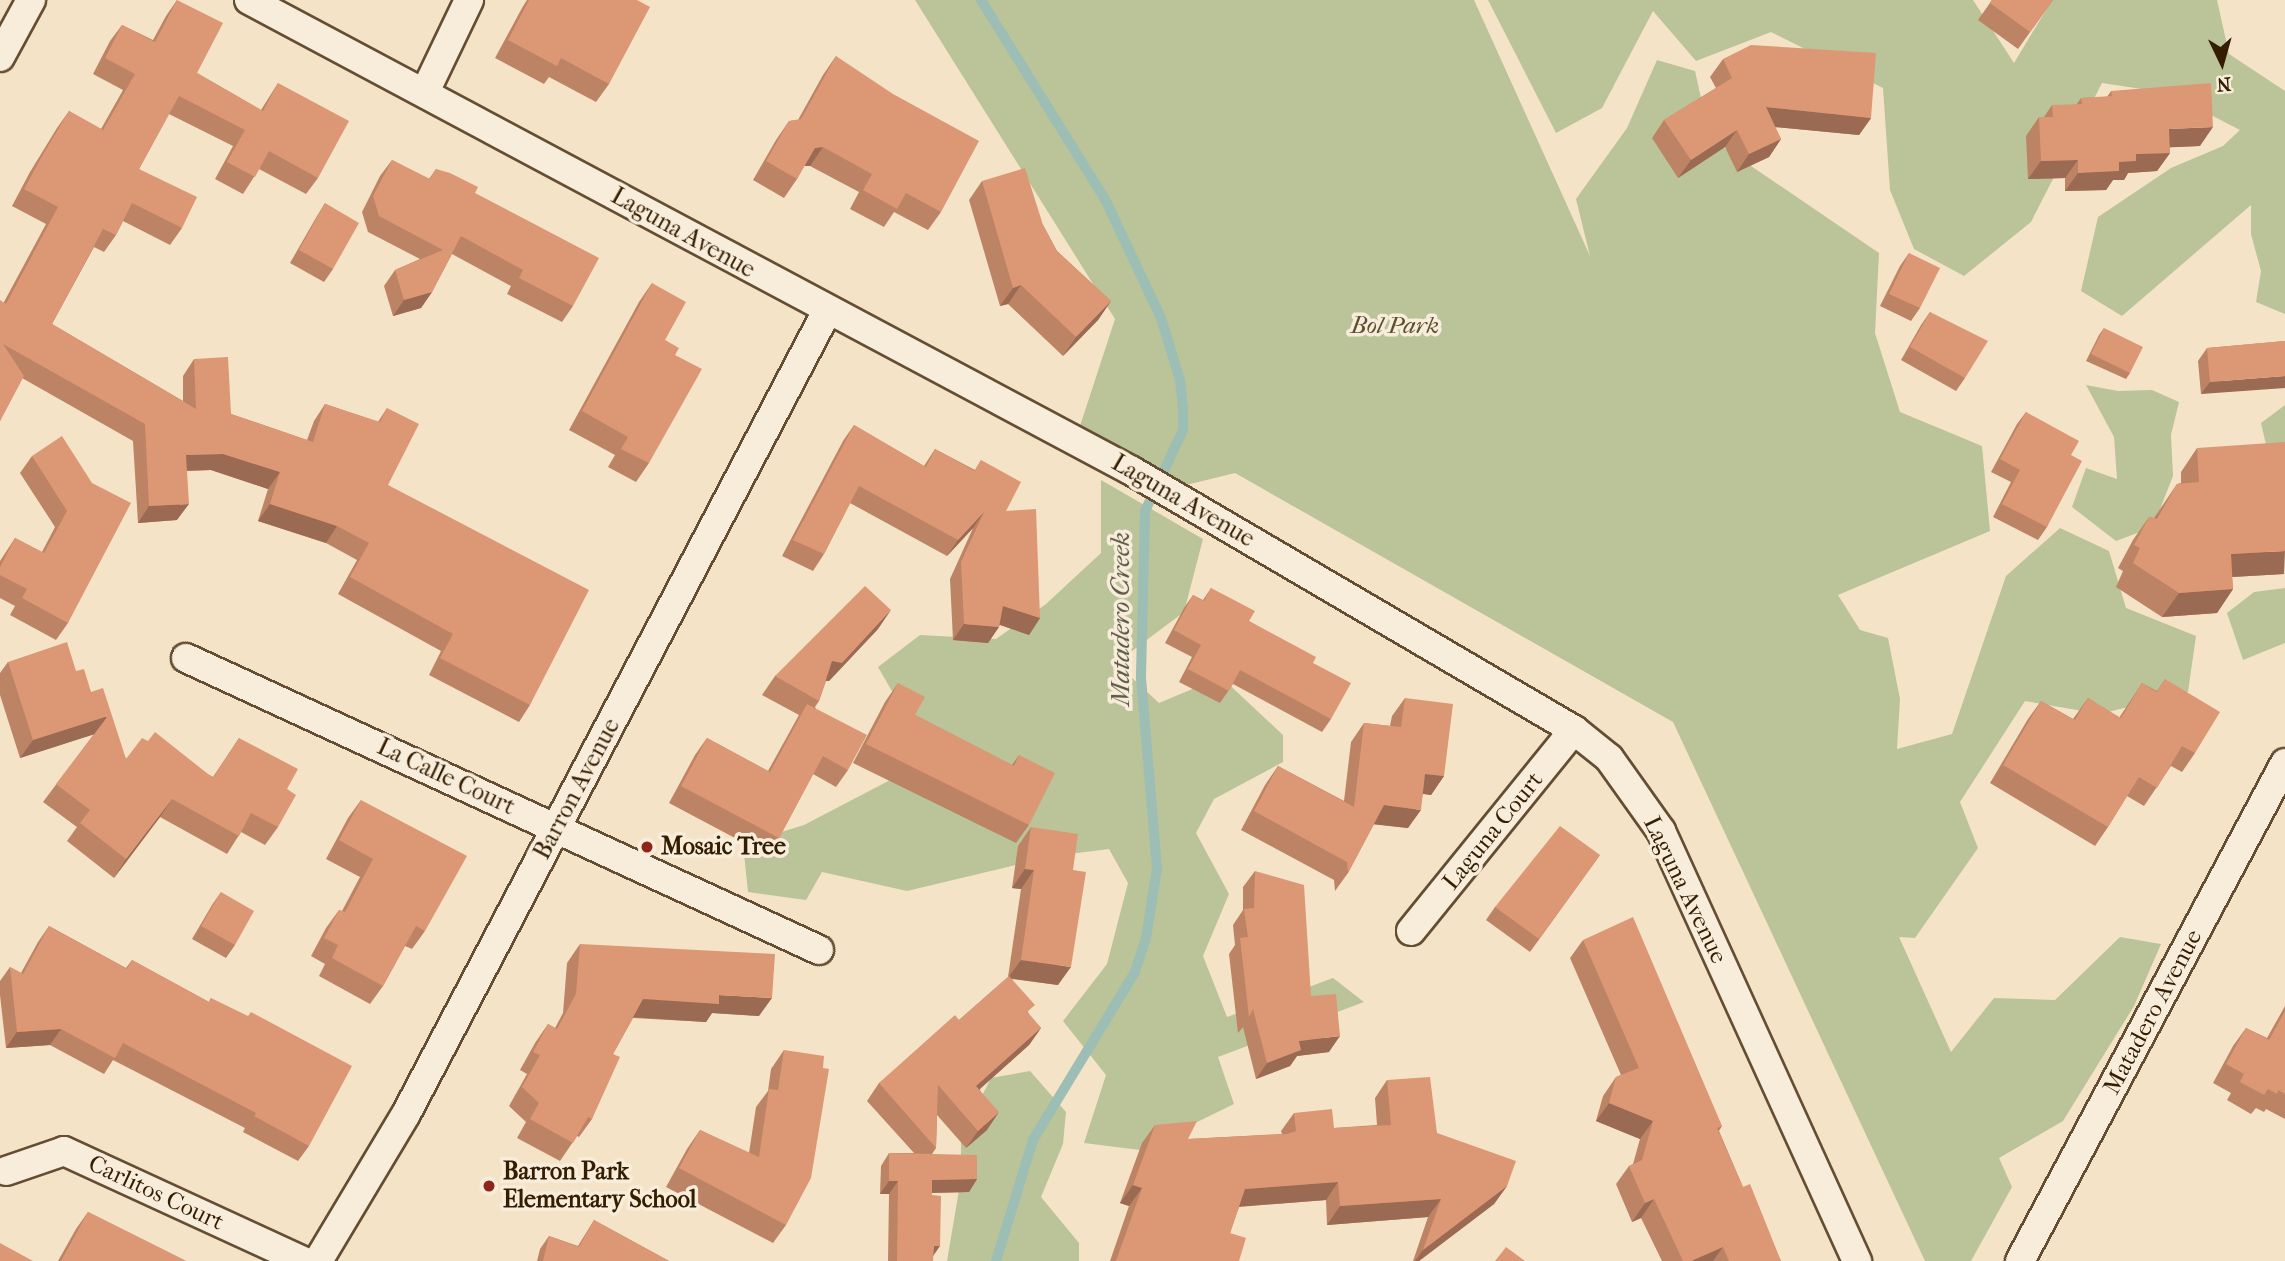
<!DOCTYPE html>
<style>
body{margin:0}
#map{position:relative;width:2285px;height:1261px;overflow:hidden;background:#f5e3c8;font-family:"IM FELL French Canon",serif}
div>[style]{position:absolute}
.green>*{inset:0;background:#bac498}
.stream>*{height:10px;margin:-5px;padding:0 5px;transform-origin:5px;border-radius:5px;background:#9cbeb4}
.roads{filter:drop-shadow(2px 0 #644e33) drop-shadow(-2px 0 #644e33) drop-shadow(0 2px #644e33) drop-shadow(0 -2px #644e33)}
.street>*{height:28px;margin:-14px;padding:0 14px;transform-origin:14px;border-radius:14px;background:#f8eddb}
.wall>*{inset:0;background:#bd8365}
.shaded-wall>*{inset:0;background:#9a6a52}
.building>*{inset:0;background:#dc9875}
.dots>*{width:19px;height:19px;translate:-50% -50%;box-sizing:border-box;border:4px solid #f8eddb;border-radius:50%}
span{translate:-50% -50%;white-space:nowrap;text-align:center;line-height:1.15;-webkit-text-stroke:7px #f8eddb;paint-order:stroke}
.street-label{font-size:24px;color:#341d01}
.park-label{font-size:24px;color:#5c4f2e;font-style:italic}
.poi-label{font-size:24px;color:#341d01;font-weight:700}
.left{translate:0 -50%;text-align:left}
.water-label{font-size:26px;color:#585540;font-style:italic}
.north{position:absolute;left:2187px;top:28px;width:70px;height:70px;-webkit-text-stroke:5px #f8eddb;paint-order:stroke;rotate:175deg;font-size:19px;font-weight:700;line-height:28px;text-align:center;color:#341d01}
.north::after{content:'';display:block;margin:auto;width:24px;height:32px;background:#341d01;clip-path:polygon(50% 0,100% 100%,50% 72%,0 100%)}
</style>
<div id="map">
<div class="green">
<i style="clip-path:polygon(915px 0,1474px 0,1590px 256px,1576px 199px,1627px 128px,1657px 60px,1695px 71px,1710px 138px,1879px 253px,1875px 333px,1900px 412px,1982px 446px,1990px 531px,1838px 595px,1860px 630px,1888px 638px,1900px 699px,1897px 749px,1952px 734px,2006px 576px,2060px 528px,2109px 551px,2126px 608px,2196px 636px,2188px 692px,2100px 714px,2025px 701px,1960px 802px,1978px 848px,1915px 938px,1899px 937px,1951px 1052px,1994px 998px,2055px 1000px,2120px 937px,2161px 944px,2134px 1006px,2063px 1121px,1999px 1158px,2012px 1187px,1971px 1261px,1925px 1261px,1673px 722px,1235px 473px,1178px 487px,1080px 426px,1115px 319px)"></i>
<i style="clip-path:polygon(1488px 0,1973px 0,2014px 63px,2052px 0,2217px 0,2229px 54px,2285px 91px,2285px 314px,2256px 302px,2261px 271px,2251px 234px,2251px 205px,2122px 316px,2081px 291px,2098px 217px,2171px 168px,2223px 146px,2240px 130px,2168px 93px,2102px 83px,2031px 222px,1964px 276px,1914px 249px,1890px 190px,1883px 88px,1771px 32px,1696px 61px,1653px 11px,1602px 108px,1556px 133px)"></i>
<i style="clip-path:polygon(2086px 385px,2118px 391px,2152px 390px,2179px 402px,2171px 435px,2173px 476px,2153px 527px,2116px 541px,2072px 507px,2086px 468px,2117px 479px,2114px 437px)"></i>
<i style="clip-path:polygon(2285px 405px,2285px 501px,2278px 497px,2261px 423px)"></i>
<i style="clip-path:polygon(1101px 480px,1203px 539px,1184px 612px,1116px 663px,1159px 703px,1221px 677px,1283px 735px,1283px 762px,1214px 799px,1196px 833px,1229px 894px,1203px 956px,1227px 1017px,1333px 978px,1364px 1002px,1218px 1057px,1234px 1104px,1140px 1150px,1084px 1143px,1106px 1075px,1063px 1021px,1107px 964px,1128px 883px,1109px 849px,1053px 856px,907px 891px,822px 872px,806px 900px,748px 892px,743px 844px,804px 825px,894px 778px,926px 750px,878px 667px,920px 635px,996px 639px,1046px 604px,1101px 553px)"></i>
<i style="clip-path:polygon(2285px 588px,2285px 643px,2243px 660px,2227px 613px,2254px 592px)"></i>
<i style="clip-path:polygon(1030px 1071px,1066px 1112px,1063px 1144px,1041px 1197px,1079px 1243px,1079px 1261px,947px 1261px,961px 1178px,961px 1137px,991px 1078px)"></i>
</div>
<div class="stream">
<i style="left:981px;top:0;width:234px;rotate:58.1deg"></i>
<i style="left:1105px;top:199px;width:132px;rotate:64.8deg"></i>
<i style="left:1161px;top:318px;width:65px;rotate:73deg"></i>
<i style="left:1180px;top:380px;width:30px;rotate:84deg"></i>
<i style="left:1183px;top:410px;width:20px;rotate:90deg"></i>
<i style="left:1183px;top:430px;width:89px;rotate:115.1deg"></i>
<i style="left:1145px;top:511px;width:167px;rotate:91.4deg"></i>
<i style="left:1141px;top:678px;width:191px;rotate:85.2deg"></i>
<i style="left:1157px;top:868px;width:71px;rotate:98.9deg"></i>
<i style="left:1146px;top:938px;width:36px;rotate:108deg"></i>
<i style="left:1135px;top:972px;width:197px;rotate:121.3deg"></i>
<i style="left:1033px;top:1140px;width:127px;rotate:107deg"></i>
</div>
<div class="roads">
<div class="street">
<i style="left:249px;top:0;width:1001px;rotate:28.08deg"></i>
<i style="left:1132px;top:471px;width:512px;rotate:30.37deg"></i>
<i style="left:1574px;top:730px;width:45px;rotate:38.7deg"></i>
<i style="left:1609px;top:758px;width:90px;rotate:54.5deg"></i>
<i style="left:1661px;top:831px;width:473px;rotate:65.5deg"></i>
<i style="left:0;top:57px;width:65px;rotate:-61.5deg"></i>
<i style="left:425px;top:92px;width:102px;rotate:-64.4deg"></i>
<i style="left:186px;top:658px;width:697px;rotate:24.76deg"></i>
<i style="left:1411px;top:931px;width:259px;rotate:-51deg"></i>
<i style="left:6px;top:1171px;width:61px;rotate:-19deg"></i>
<i style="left:64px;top:1151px;width:263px;rotate:24.7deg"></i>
<i style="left:318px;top:1261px;width:171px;rotate:-59.1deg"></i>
<i style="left:406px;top:1114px;width:907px;rotate:-62.33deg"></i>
<i style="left:2020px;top:1261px;width:564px;rotate:-61.98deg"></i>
</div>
</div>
<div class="wall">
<i style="clip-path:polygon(177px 0,197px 73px,261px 110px,278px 83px,318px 178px,306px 194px,259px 169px,243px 194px,215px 179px,233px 146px,169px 114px,139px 169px,182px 228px,170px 245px,123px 221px,116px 235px,104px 252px,94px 247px,52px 324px,183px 401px,183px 376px,194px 359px,231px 414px,307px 440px,314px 421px,325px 404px,378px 422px,387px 408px,388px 485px,530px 705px,519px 722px,429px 675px,441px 651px,338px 594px,357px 560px,326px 543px,258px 521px,268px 489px,211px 470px,187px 471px,177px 520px,138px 523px,133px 441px,22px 378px,0 421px,4px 302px,46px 224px,12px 206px,30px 172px,57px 128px,69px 111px,101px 129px,123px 90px,93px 74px,110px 41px,122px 25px,153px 40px,166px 16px)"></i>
<i style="clip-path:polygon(527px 0,637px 0,609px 84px,596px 102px,549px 77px,544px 84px,495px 58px,522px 8px)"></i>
<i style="clip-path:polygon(1992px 0,2053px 0,2018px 49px,1978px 20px)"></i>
<i style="clip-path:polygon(836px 56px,941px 212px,928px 230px,894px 212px,884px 227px,850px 209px,859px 192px,810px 166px,804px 166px,797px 179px,784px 198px,753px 180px,776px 140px,789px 121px,798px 120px,823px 75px)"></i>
<i style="clip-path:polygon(1723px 59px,1871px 118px,1859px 135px,1775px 127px,1781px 139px,1769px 157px,1737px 172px,1725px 147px,1678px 178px,1652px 138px,1664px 120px,1716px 88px,1710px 77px)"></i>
<i style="clip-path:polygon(2111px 91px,2200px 146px,2170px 147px,2170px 153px,2157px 171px,2128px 173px,2124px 180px,2113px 180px,2106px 190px,2065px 191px,2065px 178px,2028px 179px,2026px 136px,2039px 117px,2044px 117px,2052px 105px,2076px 105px,2081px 98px,2107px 97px)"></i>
<i style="clip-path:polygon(392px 160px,429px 179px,436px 169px,475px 193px,573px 306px,562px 322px,507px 294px,511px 286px,452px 254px,432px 292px,421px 308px,393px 316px,384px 286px,395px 270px,420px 259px,368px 232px,362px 212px,380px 176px)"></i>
<i style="clip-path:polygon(982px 181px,1043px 225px,1057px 251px,1111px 301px,1098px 320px,1063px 356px,1008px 304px,1000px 306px,969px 200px)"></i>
<i style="clip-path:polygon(325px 203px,333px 269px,324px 282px,290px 263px,317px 216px)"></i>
<i style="clip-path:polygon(1909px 253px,1920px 308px,1911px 321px,1880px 306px,1900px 266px)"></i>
<i style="clip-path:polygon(652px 283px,665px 340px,675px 355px,649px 463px,636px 482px,608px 467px,615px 455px,569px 430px,639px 302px)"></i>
<i style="clip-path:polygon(1930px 312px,1965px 378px,1956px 391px,1901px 360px,1921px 325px)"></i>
<i style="clip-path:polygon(2104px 328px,2130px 373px,2126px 379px,2086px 361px,2099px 335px)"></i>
<i style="clip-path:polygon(2285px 341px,2201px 394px,2198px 361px,2207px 348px)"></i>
<i style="clip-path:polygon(2026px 412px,2071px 455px,2047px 527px,2038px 540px,1993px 517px,2011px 482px,1991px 472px,2017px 424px)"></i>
<i style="clip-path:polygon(854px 425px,924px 466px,935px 449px,975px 470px,981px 460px,1006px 511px,1040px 618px,1029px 635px,1000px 625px,988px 643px,953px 640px,950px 579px,973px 528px,947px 556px,850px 503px,824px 554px,813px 571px,782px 556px,843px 441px)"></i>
<i style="clip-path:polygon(2197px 448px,2284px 574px,2232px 577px,2233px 589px,2217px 613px,2162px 617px,2116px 587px,2123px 571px,2118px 568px,2133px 540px,2149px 517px,2154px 518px,2177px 484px,2181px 483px,2181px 472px)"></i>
<i style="clip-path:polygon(32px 456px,92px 483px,68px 623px,56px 640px,10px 615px,15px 606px,0 598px,0 561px,15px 538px,42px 552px,55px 527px,20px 473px)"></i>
<i style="clip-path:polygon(1211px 588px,1249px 621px,1313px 663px,1331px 719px,1322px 732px,1233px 684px,1220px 703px,1179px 682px,1192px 657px,1165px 643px,1184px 608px,1193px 595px,1203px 600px)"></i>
<i style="clip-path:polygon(878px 629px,829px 681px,826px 681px,819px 701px,815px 707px,848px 770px,836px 787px,813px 774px,779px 838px,767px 855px,669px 803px,695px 755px,707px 738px,768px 771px,799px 715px,762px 695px,775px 676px)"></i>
<i style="clip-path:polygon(8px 662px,76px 671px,91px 692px,126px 759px,148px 741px,213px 777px,239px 738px,287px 789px,278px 827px,265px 845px,241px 832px,227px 854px,160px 817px,114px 878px,67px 841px,77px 827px,43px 802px,94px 734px,20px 758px,0 695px,0 673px)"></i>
<i style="clip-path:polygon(2165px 679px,2195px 753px,2182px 772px,2171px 766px,2144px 806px,2127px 796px,2108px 827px,2095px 846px,1990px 783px,2028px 719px,2041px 701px,2073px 719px,2088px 698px,2119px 718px,2142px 683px,2157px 691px)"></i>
<i style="clip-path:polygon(898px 683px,915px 715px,1012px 765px,1019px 755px,1029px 825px,1016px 843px,853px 763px,885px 702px)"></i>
<i style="clip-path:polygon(1405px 698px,1444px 776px,1431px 795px,1423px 794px,1408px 828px,1374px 824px,1348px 873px,1335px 891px,1334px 880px,1241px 830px,1265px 785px,1278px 766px,1344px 801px,1351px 742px,1364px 723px,1390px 726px,1392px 716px)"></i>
<i style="clip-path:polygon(361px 800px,425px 931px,412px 949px,405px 946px,383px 986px,370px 1004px,319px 976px,325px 964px,311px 956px,326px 928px,339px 910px,342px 911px,360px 877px,326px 859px,348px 818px)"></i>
<i style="clip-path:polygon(1031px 827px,1073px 870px,1058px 985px,1012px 979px,1029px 1014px,1041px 1028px,1029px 1045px,980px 1089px,987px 1130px,966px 1148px,937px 1115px,936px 1148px,932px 1154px,977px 1179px,969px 1192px,932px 1193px,933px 1261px,888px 1261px,889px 1194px,880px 1194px,881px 1166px,889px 1153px,914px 1153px,867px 1101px,879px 1083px,959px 1020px,1008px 977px,1021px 889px,1012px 888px,1018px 846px)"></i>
<i style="clip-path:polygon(1600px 855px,1530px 952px,1486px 920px,1495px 907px)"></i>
<i style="clip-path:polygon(1255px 871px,1311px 996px,1329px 1052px,1297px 1056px,1290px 1066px,1256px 1079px,1243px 1027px,1238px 1033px,1229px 954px,1235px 945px,1233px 925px,1243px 910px,1243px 887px)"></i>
<i style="clip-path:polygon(221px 892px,235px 945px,226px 958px,192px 939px,212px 905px)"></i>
<i style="clip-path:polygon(49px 926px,126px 968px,132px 960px,209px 1002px,211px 998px,309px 1146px,298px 1161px,243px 1132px,245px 1128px,113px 1060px,104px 1074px,50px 1045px,6px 1048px,0 995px,0 981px,10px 967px,21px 973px,38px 942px)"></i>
<i style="clip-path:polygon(1583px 940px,1722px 1126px,1719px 1131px,1743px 1187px,1781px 1261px,1662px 1261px,1641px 1218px,1632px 1222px,1616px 1184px,1629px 1166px,1633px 1164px,1640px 1139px,1596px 1121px,1603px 1096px,1616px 1077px,1621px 1075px,1570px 958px)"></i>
<i style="clip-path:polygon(580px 944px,759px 1016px,712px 1013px,706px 1022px,633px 1018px,613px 1054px,592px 1119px,579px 1137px,577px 1136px,560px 1161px,517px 1138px,526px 1122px,509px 1106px,527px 1074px,520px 1070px,535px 1043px,548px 1024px,555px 1028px,563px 1013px,567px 963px)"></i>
<i style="clip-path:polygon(2285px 1006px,2285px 1119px,2266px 1109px,2264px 1112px,2256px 1108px,2251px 1114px,2227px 1100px,2231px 1093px,2213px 1083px,2233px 1046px,2246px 1028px,2267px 1038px)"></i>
<i style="clip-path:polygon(784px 1050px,786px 1225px,773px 1243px,666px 1187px,687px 1149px,700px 1130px,749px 1153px,756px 1107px,768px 1091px,771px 1069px)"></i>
<i style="clip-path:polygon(1387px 1080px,1437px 1133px,1507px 1186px,1494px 1204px,1419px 1261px,1413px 1261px,1428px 1217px,1327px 1225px,1326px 1200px,1239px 1207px,1230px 1233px,1239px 1261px,1110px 1261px,1129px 1206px,1120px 1203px,1142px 1143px,1155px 1125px,1188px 1139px,1282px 1134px,1281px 1131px,1294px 1113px,1334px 1128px,1377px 1125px,1375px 1098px)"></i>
<i style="clip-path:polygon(88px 1212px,186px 1261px,58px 1261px,76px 1229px)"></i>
<i style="clip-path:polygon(594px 1220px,669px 1261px,537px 1261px,540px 1249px,549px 1236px,578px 1246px)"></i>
</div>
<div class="shaded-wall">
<i style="clip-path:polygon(1766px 107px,1871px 118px,1859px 135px,1753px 125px)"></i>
<i style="clip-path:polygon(2213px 127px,2200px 146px,2156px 148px,2169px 129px)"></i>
<i style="clip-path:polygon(1737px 130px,1725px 147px,1678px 178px,1691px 160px)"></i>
<i style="clip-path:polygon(1781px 139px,1769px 157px,1737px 172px,1749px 154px)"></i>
<i style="clip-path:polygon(823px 147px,810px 166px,802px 166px,815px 148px)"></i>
<i style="clip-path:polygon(2170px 153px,2157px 171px,2128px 173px,2124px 180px,2113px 180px,2106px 190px,2065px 191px,2078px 173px,2119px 162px,2136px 154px)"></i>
<i style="clip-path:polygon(2078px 160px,2065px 178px,2028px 179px,2041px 161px)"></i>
<i style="clip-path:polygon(1021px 285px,1008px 304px,1000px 306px,1013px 288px)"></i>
<i style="clip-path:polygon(432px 292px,421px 308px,393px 316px,404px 300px)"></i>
<i style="clip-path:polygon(1111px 301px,1098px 320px,1063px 356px,1076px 337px)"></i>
<i style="clip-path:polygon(2285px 376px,2285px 388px,2201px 394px,2210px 382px)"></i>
<i style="clip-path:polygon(223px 454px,280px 472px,268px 489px,211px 470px,174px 471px,186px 455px)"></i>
<i style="clip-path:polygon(189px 504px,177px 520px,138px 523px,149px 506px)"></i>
<i style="clip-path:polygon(270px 504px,337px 526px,326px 543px,258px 521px)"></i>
<i style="clip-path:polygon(984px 512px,973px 528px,947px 556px,958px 540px)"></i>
<i style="clip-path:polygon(2285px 551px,2284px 574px,2214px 578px,2231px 554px)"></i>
<i style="clip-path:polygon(2233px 589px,2217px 613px,2162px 617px,2179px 593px)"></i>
<i style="clip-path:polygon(1003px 606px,1040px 618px,1029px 635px,992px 622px)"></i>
<i style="clip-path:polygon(891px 610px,878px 629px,829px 681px,819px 680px,832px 661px)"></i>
<i style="clip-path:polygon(964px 624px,999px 627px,988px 643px,953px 640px)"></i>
<i style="clip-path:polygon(108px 716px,95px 734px,20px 758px,33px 740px)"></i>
<i style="clip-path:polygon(1425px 774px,1444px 776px,1431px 795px,1412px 792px)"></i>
<i style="clip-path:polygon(172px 799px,160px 817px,114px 878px,126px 859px)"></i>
<i style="clip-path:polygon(1384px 805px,1421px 810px,1408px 828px,1371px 824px)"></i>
<i style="clip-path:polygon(1025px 869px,1034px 870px,1021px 889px,1012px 888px)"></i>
<i style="clip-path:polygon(1021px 960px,1071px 967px,1058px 985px,1008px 978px)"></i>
<i style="clip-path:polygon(719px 995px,772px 998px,759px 1016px,712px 1013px,706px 1022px,630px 1017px,643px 999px)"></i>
<i style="clip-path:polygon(1041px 1028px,1029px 1045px,964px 1103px,976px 1086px)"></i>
<i style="clip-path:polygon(61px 1029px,50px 1045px,6px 1048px,17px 1032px)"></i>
<i style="clip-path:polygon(1340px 1036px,1329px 1052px,1297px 1056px,1290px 1066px,1256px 1079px,1267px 1063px,1299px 1041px)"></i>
<i style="clip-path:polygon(1609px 1103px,1653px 1121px,1640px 1139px,1596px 1121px)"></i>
<i style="clip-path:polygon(999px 1112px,987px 1130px,966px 1148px,978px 1131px)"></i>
<i style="clip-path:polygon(977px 1179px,969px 1192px,924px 1193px,932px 1180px)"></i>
<i style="clip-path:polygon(889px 1181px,898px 1181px,889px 1194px,880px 1194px)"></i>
<i style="clip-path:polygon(1338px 1182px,1326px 1200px,1233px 1207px,1245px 1189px)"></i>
<i style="clip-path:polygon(1133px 1185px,1142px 1188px,1129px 1206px,1120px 1203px)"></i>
<i style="clip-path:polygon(1507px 1186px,1494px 1204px,1419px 1261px,1415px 1261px,1423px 1250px)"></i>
<i style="clip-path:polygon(1441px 1199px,1428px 1217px,1327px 1225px,1340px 1206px)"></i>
<i style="clip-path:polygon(1654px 1199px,1641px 1218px,1632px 1222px,1645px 1203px)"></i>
<i style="clip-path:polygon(934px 1246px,940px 1246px,931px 1259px)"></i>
<i style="clip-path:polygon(1723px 1247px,1713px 1261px,1691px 1261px)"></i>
</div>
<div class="building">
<i style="clip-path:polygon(177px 0,223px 23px,197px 73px,263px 111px,278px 83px,349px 121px,318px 178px,269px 151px,255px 177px,227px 162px,245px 130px,179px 96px,139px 169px,197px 197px,182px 228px,132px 203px,116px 235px,103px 229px,52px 324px,196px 409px,194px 359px,228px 357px,231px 414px,313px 442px,325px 404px,380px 422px,387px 408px,419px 424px,388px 485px,589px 590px,530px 705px,440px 658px,453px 634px,350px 577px,369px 543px,337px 526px,270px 504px,280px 472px,223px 454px,186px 455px,189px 504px,149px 506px,145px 424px,3px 344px,24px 376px,0 421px,0 300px,6px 304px,58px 207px,24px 189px,42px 156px,69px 111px,103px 130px,135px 74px,105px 58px,122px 25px,155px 42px)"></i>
<i style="clip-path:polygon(529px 0,637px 0,650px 7px,609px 84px,561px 58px,557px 66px,508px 40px)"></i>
<i style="clip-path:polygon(1992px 0,2053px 0,2030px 32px,1990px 3px)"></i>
<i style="clip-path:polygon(1751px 45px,1876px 53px,1871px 118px,1766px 107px,1781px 139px,1749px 154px,1737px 130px,1691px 160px,1664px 120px,1732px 78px,1723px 59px)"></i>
<i style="clip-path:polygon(836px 56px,893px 94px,979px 141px,941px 212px,906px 193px,897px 209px,863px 190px,872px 174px,823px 147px,815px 148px,797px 179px,766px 161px,789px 121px,801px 119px)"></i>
<i style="clip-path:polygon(2211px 83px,2213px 127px,2169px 129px,2170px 153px,2136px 154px,2136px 161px,2119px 162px,2119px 171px,2078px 173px,2078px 160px,2041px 161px,2039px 117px,2053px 117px,2052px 105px,2082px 104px,2081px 98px,2112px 96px,2111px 91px)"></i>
<i style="clip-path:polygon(392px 160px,430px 179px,436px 169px,450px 173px,478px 187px,475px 193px,599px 258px,573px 306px,519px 278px,523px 270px,461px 236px,432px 292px,404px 300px,395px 270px,443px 250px,379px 216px,373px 196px)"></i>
<i style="clip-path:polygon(1025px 168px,1043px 225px,1057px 251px,1111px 301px,1076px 337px,1021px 285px,1013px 288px,982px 181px)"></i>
<i style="clip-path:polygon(325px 203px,359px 223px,333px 269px,299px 250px)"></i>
<i style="clip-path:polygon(1909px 253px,1940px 268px,1920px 308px,1889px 294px)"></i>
<i style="clip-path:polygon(652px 283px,686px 302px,665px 340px,679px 348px,675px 355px,702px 369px,649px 463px,621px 449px,628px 437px,582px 411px)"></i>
<i style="clip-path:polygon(1930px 312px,1988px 341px,1965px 378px,1910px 347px)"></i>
<i style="clip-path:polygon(2104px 328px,2143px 347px,2130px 373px,2091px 354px)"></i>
<i style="clip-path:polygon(2285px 341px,2285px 376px,2210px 382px,2207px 348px)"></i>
<i style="clip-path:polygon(2026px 412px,2079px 441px,2071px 455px,2082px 461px,2047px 527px,2002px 504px,2020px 470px,2000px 459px)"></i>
<i style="clip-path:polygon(854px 425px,926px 467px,935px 449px,975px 471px,981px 460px,1021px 482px,1006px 511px,1036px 509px,1040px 618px,1003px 606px,999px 627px,964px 624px,961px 562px,984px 512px,958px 540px,859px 486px,824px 554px,793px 540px)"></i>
<i style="clip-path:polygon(62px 436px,92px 483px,131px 503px,68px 623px,22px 598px,27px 589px,0 575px,0 567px,15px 538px,44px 553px,67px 511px,32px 456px)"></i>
<i style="clip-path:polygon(2285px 442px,2285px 551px,2231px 554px,2233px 589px,2179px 593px,2133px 563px,2140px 548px,2134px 545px,2149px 517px,2157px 519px,2177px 484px,2199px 482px,2197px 448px)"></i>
<i style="clip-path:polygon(865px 586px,891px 610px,842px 663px,832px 661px,819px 701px,775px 676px)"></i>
<i style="clip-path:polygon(1211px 588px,1255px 611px,1249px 621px,1316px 657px,1313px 663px,1351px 683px,1331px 719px,1240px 670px,1229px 691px,1188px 669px,1201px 645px,1174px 630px,1193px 595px,1204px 601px)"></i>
<i style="clip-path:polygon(67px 642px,76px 671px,84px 669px,91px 692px,103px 688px,126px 759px,142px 738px,148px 741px,155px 732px,213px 778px,239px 738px,298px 769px,287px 789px,296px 795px,278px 827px,251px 813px,239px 836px,172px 799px,126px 859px,80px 823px,90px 810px,56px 784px,108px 716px,33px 740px,8px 662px)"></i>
<i style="clip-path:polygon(2165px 679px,2220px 712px,2195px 753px,2182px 746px,2157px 788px,2139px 777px,2108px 827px,2003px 765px,2041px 701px,2075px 720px,2088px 698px,2121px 718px,2142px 683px,2157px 692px)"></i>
<i style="clip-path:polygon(898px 683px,925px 697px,915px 715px,1014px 766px,1019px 755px,1055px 773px,1029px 825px,866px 744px)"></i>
<i style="clip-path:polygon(1405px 698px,1453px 704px,1444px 776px,1425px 774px,1421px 810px,1384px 805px,1348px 873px,1347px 862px,1254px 811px,1278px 766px,1354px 807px,1364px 723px,1401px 727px)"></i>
<i style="clip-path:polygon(807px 704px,867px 735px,848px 770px,823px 756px,779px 838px,681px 786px,707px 738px,770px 772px)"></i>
<i style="clip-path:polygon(361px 800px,467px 856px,425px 931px,416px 926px,383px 986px,332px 958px,338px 945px,324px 938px,339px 910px,345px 912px,373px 859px,339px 840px)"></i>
<i style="clip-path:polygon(1560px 826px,1600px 855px,1539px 939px,1495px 907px)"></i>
<i style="clip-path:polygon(1031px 827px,1078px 834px,1073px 870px,1086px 872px,1071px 967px,1021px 960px,1034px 870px,1025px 869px)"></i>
<i style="clip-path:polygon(1255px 871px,1304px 885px,1311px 996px,1336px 994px,1340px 1036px,1299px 1041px,1301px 1050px,1267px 1063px,1253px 1009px,1249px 1017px,1240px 938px,1248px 937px,1244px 909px,1254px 908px)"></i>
<i style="clip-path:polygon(221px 892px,254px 911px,235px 945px,201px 926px)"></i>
<i style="clip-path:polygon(1633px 917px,1722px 1126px,1717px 1128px,1743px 1187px,1750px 1184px,1781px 1261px,1729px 1261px,1723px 1247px,1691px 1261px,1683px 1261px,1654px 1199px,1645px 1203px,1629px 1166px,1642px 1160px,1653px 1121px,1609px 1103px,1616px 1077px,1639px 1068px,1583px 940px)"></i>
<i style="clip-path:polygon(49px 926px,127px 969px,132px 960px,209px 1002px,211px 998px,248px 1016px,251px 1012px,352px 1066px,309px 1146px,254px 1116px,256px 1113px,123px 1043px,115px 1058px,61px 1029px,17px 1032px,10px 967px,23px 974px)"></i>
<i style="clip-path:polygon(580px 944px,775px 954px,772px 998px,719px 995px,719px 1004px,643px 999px,613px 1054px,620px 1057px,592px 1119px,588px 1117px,573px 1143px,530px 1119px,539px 1103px,522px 1087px,540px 1055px,533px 1052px,548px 1024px,557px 1029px,576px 994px)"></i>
<i style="clip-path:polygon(1009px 976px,1035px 1005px,1027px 1012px,1041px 1028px,976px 1086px,999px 1112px,978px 1131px,938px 1085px,936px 1148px,879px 1083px,955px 1015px,959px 1020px)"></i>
<i style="clip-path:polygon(2285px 1011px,2285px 1094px,2278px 1090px,2277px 1094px,2268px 1089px,2264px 1095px,2240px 1082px,2244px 1074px,2226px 1064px,2246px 1028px,2269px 1040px)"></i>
<i style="clip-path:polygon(784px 1050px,824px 1056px,823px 1068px,829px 1069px,811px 1178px,786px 1225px,679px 1168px,700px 1130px,759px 1157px,769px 1089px,778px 1090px)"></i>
<i style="clip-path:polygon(1430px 1077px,1437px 1133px,1516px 1161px,1507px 1186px,1423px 1250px,1441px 1199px,1340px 1206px,1338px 1182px,1245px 1189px,1230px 1233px,1246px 1238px,1239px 1261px,1116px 1261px,1142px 1188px,1133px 1185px,1155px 1125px,1197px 1121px,1188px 1139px,1287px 1134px,1296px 1131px,1294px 1113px,1332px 1109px,1334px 1128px,1391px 1125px,1387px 1080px)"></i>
<i style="clip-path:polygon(889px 1153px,977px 1155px,977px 1179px,932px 1180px,932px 1195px,941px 1196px,940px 1246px,934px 1246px,933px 1261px,897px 1261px,898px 1181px,889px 1181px)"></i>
<i style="clip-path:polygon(88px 1212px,186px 1261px,61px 1261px)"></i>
<i style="clip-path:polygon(594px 1220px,669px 1261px,543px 1261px,549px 1236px,579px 1247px)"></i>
<i style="clip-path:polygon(0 1243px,33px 1261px,0 1261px)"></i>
<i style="clip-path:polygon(1506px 1247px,1525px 1261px,1495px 1261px)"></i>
</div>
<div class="dots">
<i style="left:647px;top:847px;background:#8f2418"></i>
<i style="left:489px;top:1186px;background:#8f2418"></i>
</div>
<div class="street-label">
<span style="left:683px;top:233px;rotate:29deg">Laguna Avenue</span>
<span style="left:1183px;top:501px;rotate:30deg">Laguna Avenue</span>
<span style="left:446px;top:777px;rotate:25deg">La Calle Court</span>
<span style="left:577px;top:789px;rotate:-62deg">Barron Avenue</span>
<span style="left:1493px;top:831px;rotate:-51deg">Laguna Court</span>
<span style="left:1685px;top:890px;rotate:64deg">Laguna Avenue</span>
<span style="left:2153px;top:1012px;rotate:-62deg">Matadero Avenue</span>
<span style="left:156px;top:1193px;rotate:25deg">Carlitos Court</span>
</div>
<div class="park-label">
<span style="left:1395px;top:326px">Bol Park</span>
</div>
<div class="poi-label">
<span class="left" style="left:661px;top:847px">Mosaic Tree</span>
<span class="left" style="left:503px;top:1186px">Barron Park<br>Elementary School</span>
</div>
<div class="water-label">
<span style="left:1121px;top:619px;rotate:-90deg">Matadero Creek</span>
</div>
<div class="north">N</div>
</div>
